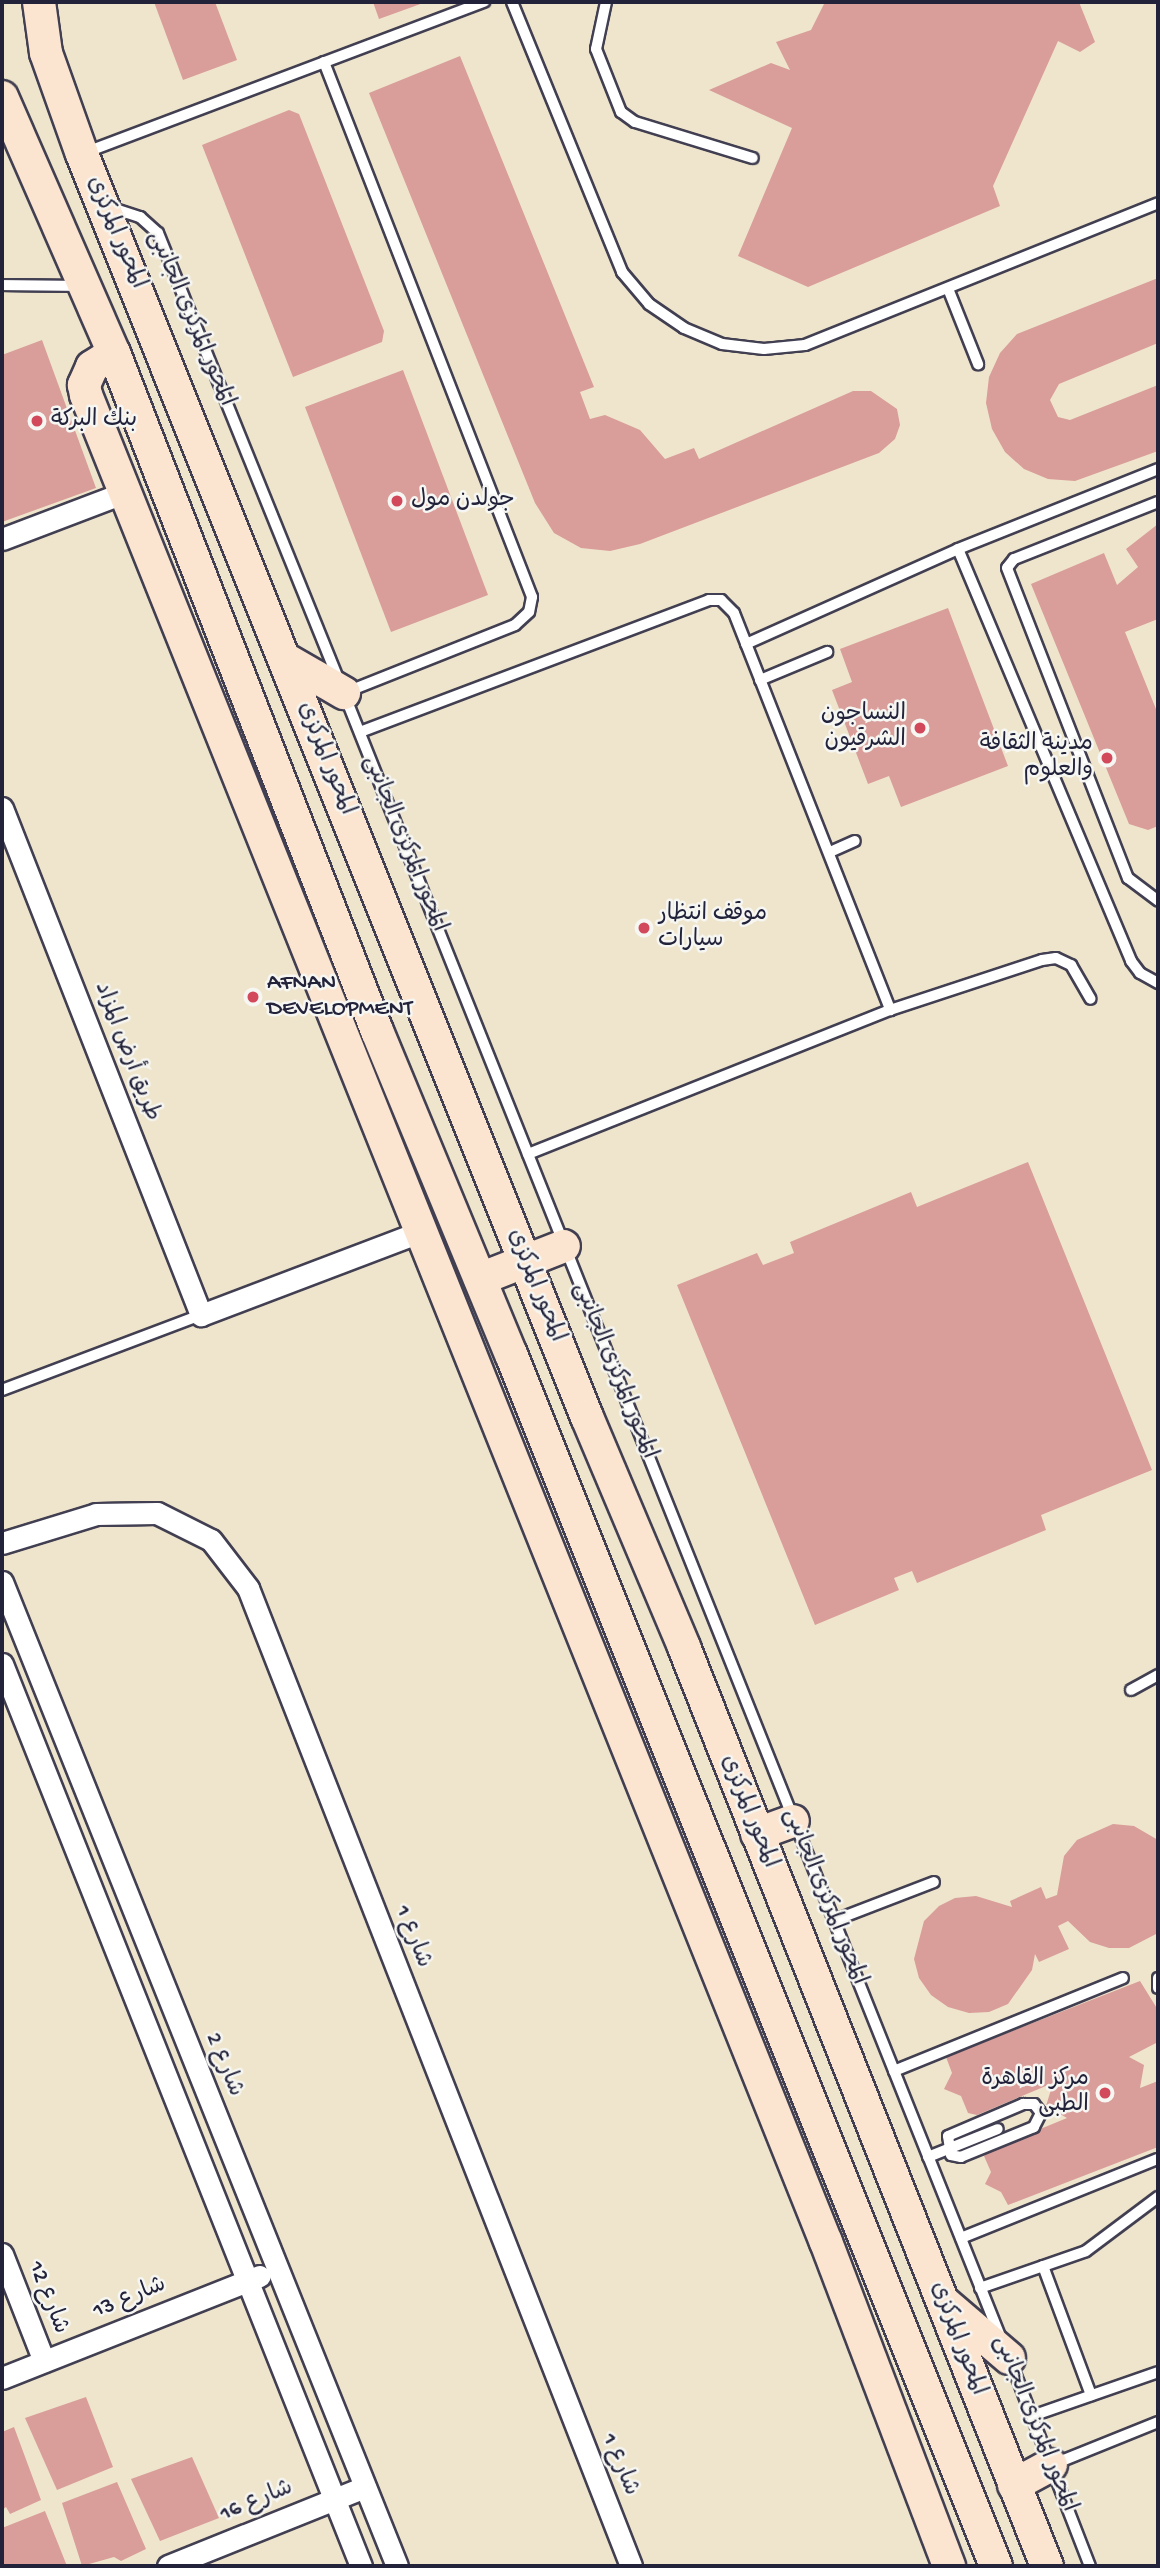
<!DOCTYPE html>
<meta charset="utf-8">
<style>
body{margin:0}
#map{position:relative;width:1160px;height:2568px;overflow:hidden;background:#efe5cc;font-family:"Gochi Hand","Playpen Sans Arabic",sans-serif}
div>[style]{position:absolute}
.building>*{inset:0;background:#d99d9a}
.roads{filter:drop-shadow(2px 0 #413f51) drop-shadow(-2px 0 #413f51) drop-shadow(0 2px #413f51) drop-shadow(0 -2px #413f51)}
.lane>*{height:10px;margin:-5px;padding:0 5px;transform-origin:5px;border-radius:5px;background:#fff}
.street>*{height:21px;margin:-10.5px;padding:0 10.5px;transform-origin:10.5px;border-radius:10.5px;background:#fff}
.secondary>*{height:32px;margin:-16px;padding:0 16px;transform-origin:16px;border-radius:16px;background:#fce5d0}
.dots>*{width:19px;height:19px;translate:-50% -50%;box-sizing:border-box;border:4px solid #f6f6f2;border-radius:50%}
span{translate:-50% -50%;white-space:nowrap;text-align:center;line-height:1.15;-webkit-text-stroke:5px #f6f6f2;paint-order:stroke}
.street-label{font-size:23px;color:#22223b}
.poi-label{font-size:23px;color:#22223b}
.left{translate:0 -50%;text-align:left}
.right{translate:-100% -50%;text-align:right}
.frame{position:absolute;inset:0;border:4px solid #22223b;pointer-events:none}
</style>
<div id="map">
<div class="building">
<i style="clip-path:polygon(154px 2px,215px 2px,237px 60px,183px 80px)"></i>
<i style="clip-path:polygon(373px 2px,426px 2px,379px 19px)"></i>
<i style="clip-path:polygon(825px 2px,1079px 2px,1095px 42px,1080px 52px,1058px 41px,993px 186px,1000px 206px,808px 287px,738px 256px,792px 128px,709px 90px,771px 63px,790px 70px,776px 42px,811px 30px)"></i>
<i style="clip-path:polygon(460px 56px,594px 387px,580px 392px,590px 419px,605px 415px,640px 430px,665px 459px,694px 448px,699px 459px,853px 391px,871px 391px,897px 409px,900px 425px,895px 439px,879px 453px,640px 544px,610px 551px,581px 548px,554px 533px,535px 503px,369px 93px)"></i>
<i style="clip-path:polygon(289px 110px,299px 114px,384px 331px,382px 342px,293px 377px,202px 145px)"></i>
<i style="clip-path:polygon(1158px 278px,1158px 343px,1059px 384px,1050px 400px,1058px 417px,1070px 420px,1158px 385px,1158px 451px,1075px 481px,1048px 479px,1024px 469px,1005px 452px,992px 429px,986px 403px,989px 377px,1000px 353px,1017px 334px)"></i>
<i style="clip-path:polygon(42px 340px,96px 488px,2px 522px,2px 355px)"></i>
<i style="clip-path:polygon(403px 370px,488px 595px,391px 632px,305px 407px)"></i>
<i style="clip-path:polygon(1158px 524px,1158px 619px,1125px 632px,1158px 714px,1158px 826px,1148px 830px,1129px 824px,1031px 584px,1104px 553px,1117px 585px,1138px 567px,1126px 549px)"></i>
<i style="clip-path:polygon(948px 608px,1008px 766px,901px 807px,889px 776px,868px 784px,832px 690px,852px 682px,840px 649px)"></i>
<i style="clip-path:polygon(1028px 1162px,1152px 1470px,1041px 1515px,1046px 1530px,917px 1583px,912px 1571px,894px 1578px,899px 1590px,815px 1625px,677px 1285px,757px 1253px,763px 1265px,794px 1253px,790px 1242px,911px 1192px,917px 1207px)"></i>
<i style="clip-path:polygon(1113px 1824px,1134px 1826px,1158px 1840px,1158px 1933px,1129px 1948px,1109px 1948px,1090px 1942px,1068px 1921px,1058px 1926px,1069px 1949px,1039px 1962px,1035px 1954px,1032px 1970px,1008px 2004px,989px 2012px,969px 2013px,948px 2007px,931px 1995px,919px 1978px,914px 1959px,924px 1921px,939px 1906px,955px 1898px,976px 1896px,1012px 1907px,1010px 1901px,1041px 1887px,1046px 1899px,1057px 1895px,1064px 1856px,1077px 1840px)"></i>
<i style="clip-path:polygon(1140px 1981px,1158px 2010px,1158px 2042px,1129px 2057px,1144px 2065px,1140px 2088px,1158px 2081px,1158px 2147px,1008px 2205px,1001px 2192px,985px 2184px,991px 2172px,984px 2156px,989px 2150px,1067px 2118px,1046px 2106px,1053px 2083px,977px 2115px,968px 2113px,961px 2096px,944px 2089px,952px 2073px,946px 2057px)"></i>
<i style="clip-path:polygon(86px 2397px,113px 2467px,57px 2490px,25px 2418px)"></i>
<i style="clip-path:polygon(14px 2427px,41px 2500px,10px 2514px,6px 2507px,2px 2510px,2px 2432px)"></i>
<i style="clip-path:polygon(192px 2457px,219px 2518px,160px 2541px,131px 2479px)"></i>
<i style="clip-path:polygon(117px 2482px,146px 2549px,121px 2561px,114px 2557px,82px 2566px,62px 2503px)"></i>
<i style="clip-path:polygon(45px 2511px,67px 2566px,2px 2566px,2px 2528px)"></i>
</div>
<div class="roads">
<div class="lane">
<i style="left:512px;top:2px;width:292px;rotate:67.8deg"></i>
<i style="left:622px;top:272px;width:42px;rotate:49.8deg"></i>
<i style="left:649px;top:304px;width:42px;rotate:34.4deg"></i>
<i style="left:684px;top:328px;width:41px;rotate:22.8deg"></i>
<i style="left:722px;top:344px;width:42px;rotate:6.8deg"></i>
<i style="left:764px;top:349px;width:41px;rotate:-5.6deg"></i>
<i style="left:805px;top:345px;width:380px;rotate:-21.9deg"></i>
<i style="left:606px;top:2px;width:48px;rotate:102deg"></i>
<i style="left:596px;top:49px;width:68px;rotate:68.4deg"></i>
<i style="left:621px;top:112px;width:17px;rotate:36deg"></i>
<i style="left:635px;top:122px;width:123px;rotate:17deg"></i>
<i style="left:324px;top:62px;width:574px;rotate:68.75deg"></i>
<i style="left:532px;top:597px;width:15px;rotate:101deg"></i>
<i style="left:529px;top:612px;width:19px;rotate:137deg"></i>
<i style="left:515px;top:625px;width:181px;rotate:158.3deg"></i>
<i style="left:84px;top:153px;width:428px;rotate:-20.7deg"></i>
<i style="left:109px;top:207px;width:33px;rotate:18deg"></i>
<i style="left:140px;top:217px;width:24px;rotate:42deg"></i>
<i style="left:158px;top:233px;width:483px;rotate:68deg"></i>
<i style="left:2px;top:285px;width:77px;rotate:0.7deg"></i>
<i style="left:949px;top:291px;width:79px;rotate:68.3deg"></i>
<i style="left:1158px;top:502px;width:155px;rotate:158.4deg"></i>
<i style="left:1014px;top:559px;width:11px;rotate:128deg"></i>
<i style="left:1007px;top:568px;width:333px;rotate:68.7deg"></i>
<i style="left:1128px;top:878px;width:38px;rotate:37deg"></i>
<i style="left:958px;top:549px;width:447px;rotate:67.2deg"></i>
<i style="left:1131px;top:961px;width:15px;rotate:53deg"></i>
<i style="left:1140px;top:973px;width:21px;rotate:29deg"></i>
<i style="left:746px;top:644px;width:232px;rotate:-24.1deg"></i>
<i style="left:958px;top:549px;width:215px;rotate:-21.8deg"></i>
<i style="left:760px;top:680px;width:73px;rotate:-22.7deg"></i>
<i style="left:345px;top:696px;width:1769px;rotate:68.23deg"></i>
<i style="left:360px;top:732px;width:373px;rotate:-20.7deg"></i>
<i style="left:709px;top:600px;width:12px"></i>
<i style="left:721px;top:600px;width:18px;rotate:45deg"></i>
<i style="left:734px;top:613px;width:427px;rotate:68.5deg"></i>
<i style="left:830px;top:852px;width:27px;rotate:-24deg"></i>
<i style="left:528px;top:1154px;width:390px;rotate:-21.7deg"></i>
<i style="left:890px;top:1010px;width:160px;rotate:-18.2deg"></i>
<i style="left:1042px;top:960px;width:14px;rotate:-8deg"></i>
<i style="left:1056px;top:958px;width:17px;rotate:25deg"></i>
<i style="left:1071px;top:965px;width:39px;rotate:60deg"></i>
<i style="left:2px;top:1390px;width:213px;rotate:-20.7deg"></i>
<i style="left:1131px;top:1690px;width:31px;rotate:-29deg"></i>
<i style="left:833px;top:1921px;width:108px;rotate:-21.1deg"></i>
<i style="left:1158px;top:1978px;width:10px;rotate:90deg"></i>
<i style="left:894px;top:2071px;width:247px;rotate:-22.1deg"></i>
<i style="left:1023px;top:2104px;width:11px"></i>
<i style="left:1034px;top:2104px;width:11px;rotate:52deg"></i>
<i style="left:1041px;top:2113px;width:16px;rotate:117deg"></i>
<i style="left:1034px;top:2127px;width:79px;rotate:157.7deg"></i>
<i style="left:961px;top:2157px;width:10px;rotate:-169deg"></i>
<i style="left:951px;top:2155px;width:19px;rotate:-99deg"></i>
<i style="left:948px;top:2136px;width:82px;rotate:-23.1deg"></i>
<i style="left:928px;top:2157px;width:75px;rotate:-21.8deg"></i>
<i style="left:961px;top:2238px;width:212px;rotate:-21.9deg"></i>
<i style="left:1043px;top:2266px;width:138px;rotate:69.6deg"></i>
<i style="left:980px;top:2288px;width:112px;rotate:-19.2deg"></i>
<i style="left:1086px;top:2251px;width:90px;rotate:-36.9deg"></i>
<i style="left:1010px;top:2360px;width:221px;rotate:68.8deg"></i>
<i style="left:1032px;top:2416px;width:133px;rotate:-19.2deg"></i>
<i style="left:1054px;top:2464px;width:112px;rotate:-22deg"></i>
</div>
<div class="street">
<i style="left:2px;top:539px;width:133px;rotate:-20.8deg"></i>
<i style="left:2px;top:808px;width:545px;rotate:68.57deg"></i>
<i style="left:201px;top:1315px;width:236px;rotate:-20.8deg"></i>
<i style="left:2px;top:1543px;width:98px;rotate:-17.1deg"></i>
<i style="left:96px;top:1514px;width:61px;rotate:-0.9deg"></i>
<i style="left:157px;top:1513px;width:60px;rotate:26.6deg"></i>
<i style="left:211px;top:1540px;width:61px;rotate:52.4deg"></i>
<i style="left:248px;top:1588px;width:1050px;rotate:68.61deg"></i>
<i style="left:2px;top:1582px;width:1060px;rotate:68.13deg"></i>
<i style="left:2px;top:1664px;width:971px;rotate:68.3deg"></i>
<i style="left:2px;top:2254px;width:115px;rotate:68.6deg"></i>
<i style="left:2px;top:2378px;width:277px;rotate:-21.6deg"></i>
<i style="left:168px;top:2566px;width:212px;rotate:-21.9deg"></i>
</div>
<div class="secondary">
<i style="left:39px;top:2px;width:51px;rotate:82.2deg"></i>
<i style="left:46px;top:53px;width:107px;rotate:70.4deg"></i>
<i style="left:82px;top:154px;width:1360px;rotate:68.21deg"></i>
<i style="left:587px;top:1417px;width:250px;rotate:67.1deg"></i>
<i style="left:684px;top:1647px;width:988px;rotate:68.45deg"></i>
<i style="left:2px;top:97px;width:279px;rotate:66.4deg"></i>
<i style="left:114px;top:353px;width:727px;rotate:68.8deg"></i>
<i style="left:377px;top:1031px;width:350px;rotate:67.5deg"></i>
<i style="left:511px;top:1354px;width:1305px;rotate:68.19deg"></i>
<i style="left:114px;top:353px;width:26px;rotate:148deg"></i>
<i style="left:92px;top:367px;width:20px;rotate:114deg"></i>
<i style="left:84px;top:385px;width:10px;rotate:79deg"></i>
<i style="left:86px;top:395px;width:1990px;rotate:68.17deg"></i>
<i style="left:826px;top:2242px;width:347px;rotate:69.2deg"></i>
<i style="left:287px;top:660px;width:66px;rotate:30.1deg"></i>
<i style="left:480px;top:1279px;width:90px;rotate:-21.4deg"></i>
<i style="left:757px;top:1834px;width:38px;rotate:-20deg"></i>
<i style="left:946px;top:2304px;width:83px;rotate:40.6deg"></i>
<i style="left:1014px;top:2485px;width:42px;rotate:-28.4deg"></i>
</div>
</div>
<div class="dots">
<i style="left:37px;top:421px;background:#d1495b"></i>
<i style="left:397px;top:501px;background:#d1495b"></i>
<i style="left:920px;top:728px;background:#d1495b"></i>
<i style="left:1107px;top:758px;background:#d1495b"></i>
<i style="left:644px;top:928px;background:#d1495b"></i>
<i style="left:253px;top:997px;background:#d1495b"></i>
<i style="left:1105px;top:2093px;background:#d1495b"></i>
</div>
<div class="street-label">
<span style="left:115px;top:233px;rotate:67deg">المحور المركزى</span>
<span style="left:190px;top:319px;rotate:67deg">المحور المركزى الجانبى</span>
<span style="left:325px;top:759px;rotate:68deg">المحور المركزى</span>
<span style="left:404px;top:844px;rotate:68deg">المحور المركزى الجانبى</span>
<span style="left:126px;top:1052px;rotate:69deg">طريق أرض المزاد</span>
<span style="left:535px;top:1286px;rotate:68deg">المحور المركزى</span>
<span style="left:614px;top:1371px;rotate:68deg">المحور المركزى الجانبى</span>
<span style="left:748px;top:1812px;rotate:68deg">المحور المركزى</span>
<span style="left:824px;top:1897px;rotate:68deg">المحور المركزى الجانبى</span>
<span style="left:412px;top:1937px;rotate:69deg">شارع 1</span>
<span style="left:223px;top:2065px;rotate:68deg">شارع 2</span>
<span style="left:47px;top:2298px;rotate:69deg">شارع 12</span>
<span style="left:130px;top:2299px;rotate:-22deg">شارع 13</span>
<span style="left:957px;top:2339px;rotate:69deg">المحور المركزى</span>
<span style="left:1034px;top:2424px;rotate:68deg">المحور المركزى الجانبى</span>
<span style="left:619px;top:2465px;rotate:68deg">شارع 1</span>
<span style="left:257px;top:2502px;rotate:-22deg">شارع 16</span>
</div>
<div class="poi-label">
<span class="left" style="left:51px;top:421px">بنك البركة</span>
<span class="left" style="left:411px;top:501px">جولدن مول</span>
<span class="right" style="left:906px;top:728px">النساجون<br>الشرقيون</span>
<span class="right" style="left:1093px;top:758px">مدينة الثقافة<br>والعلوم</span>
<span class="left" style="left:658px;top:928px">موقف انتظار<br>سيارات</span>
<span class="left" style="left:267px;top:997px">AFNAN<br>DEVELOPMENT</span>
<span class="right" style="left:1089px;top:2093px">مركز القاهرة<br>الطبى</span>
</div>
<div class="frame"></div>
</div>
